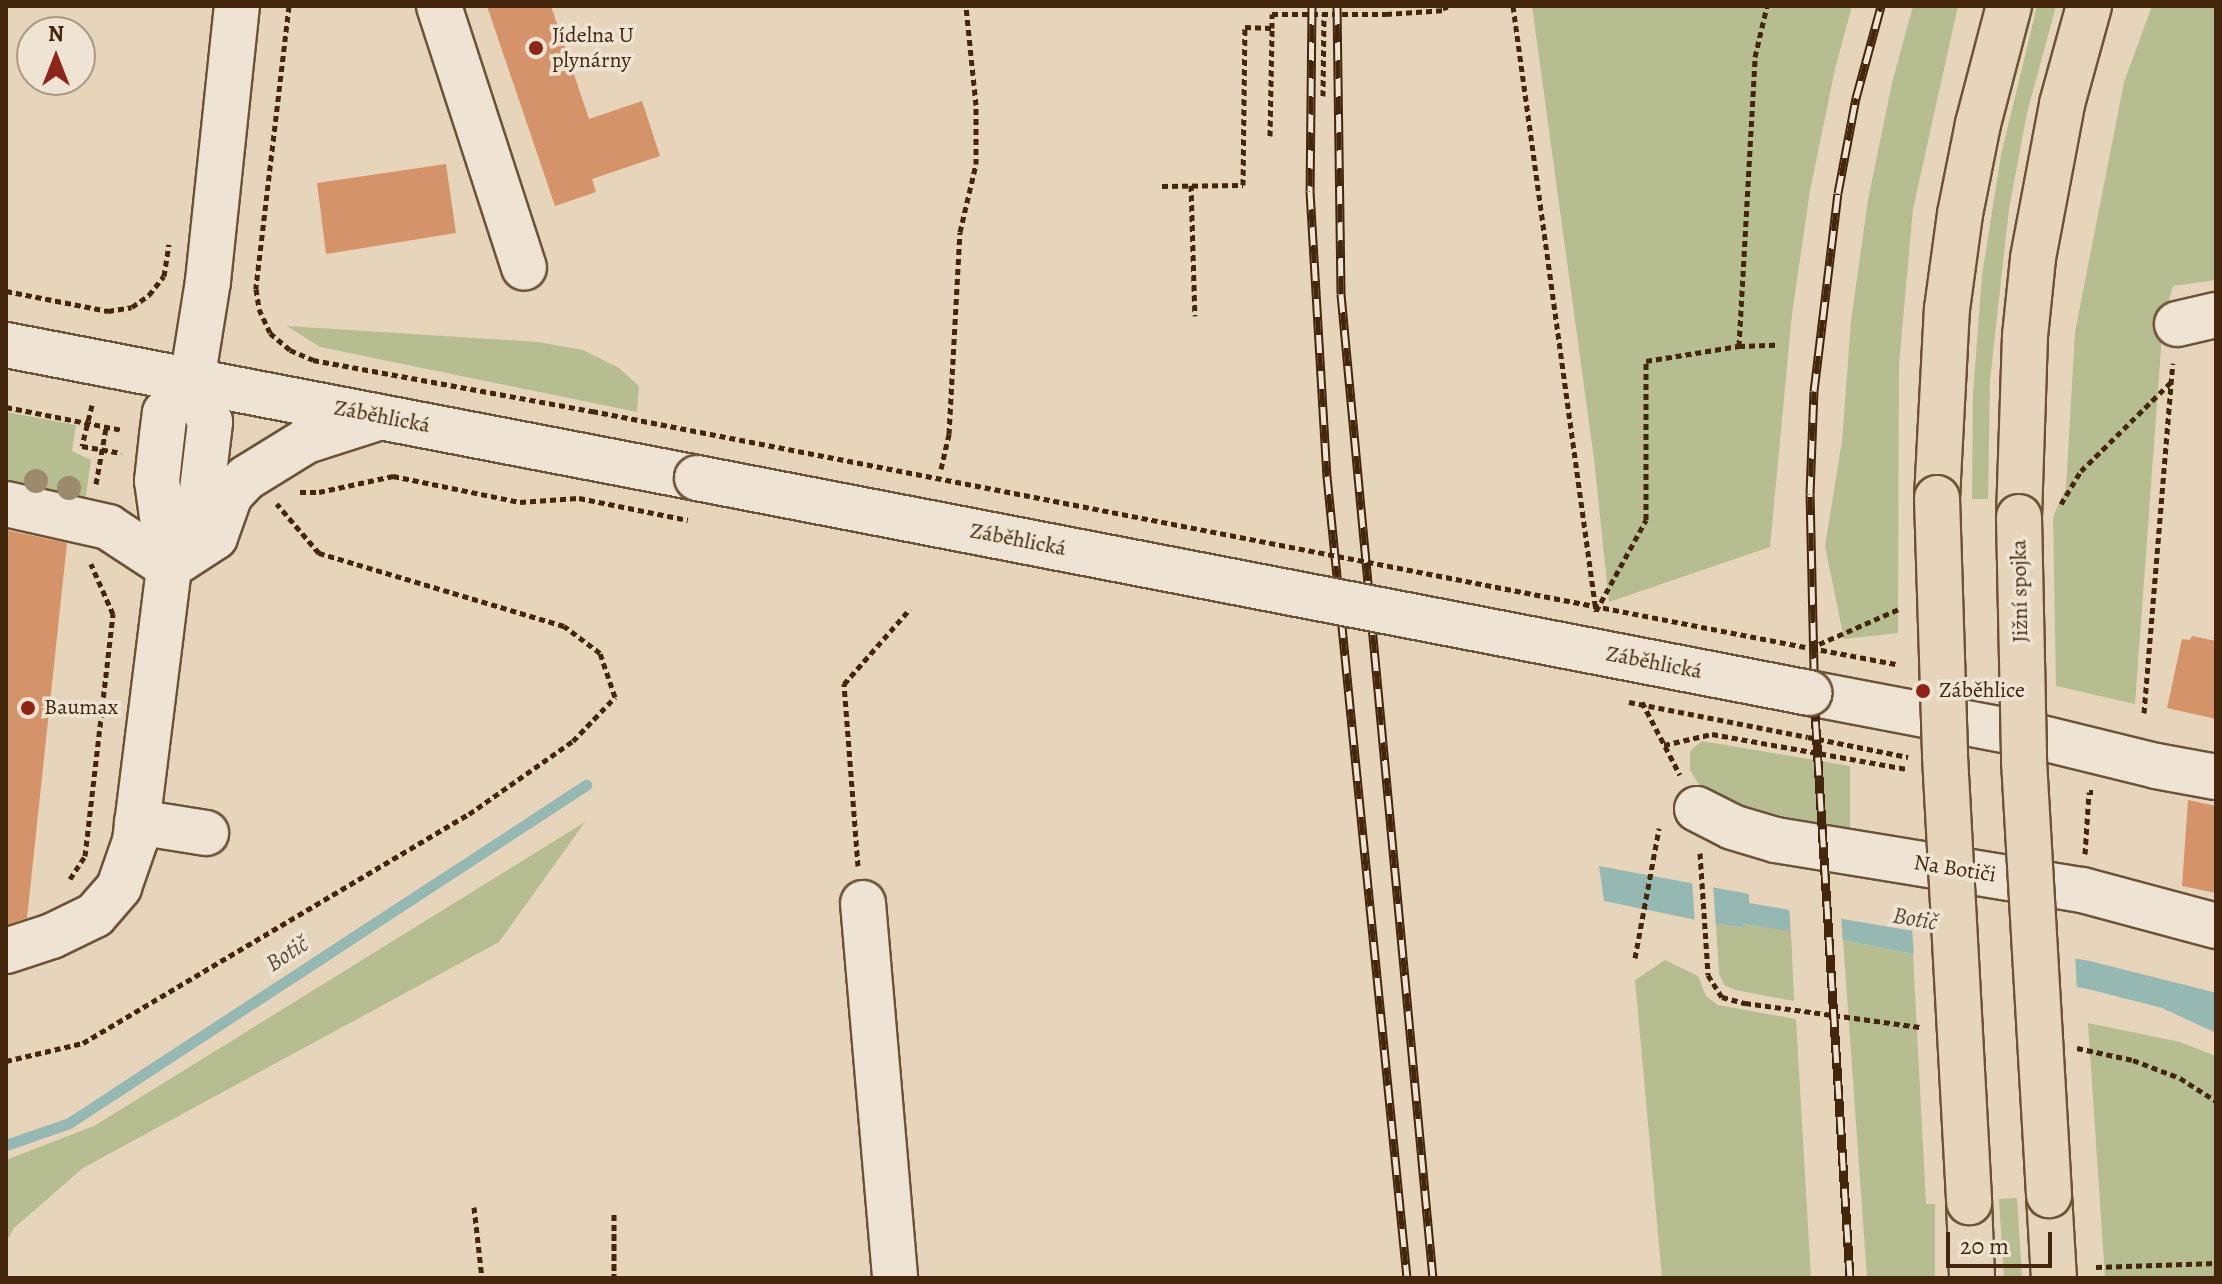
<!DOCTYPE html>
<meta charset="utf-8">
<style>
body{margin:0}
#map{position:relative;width:2222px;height:1284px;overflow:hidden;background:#e6d5bb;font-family:Alegreya,serif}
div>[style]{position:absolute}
.green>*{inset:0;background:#b6bd90}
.water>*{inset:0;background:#96b8b3}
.pier>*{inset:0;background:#e6d5bb}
.stream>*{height:11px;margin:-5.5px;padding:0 5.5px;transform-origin:5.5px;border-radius:5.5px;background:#96b8b3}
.building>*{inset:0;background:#d59369}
.path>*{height:5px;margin-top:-2.5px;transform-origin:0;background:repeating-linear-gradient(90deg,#43260b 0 6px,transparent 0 10px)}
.roads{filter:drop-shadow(2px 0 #6c5237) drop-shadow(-2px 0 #6c5237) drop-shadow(0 2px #6c5237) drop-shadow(0 -2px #6c5237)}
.minor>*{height:44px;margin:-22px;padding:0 22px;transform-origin:22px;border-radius:22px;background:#efe4d3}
.highway>*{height:44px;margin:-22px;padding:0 22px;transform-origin:22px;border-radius:22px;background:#e6d5bb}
.rail>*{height:9px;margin-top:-4.5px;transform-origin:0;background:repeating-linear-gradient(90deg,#efe4d3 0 18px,#43260b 0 36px);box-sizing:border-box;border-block:2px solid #43260b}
.path-bridge>*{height:5px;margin-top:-2.5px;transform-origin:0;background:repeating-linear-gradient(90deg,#43260b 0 6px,transparent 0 10px)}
.bridges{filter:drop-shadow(2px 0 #6c5237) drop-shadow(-2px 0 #6c5237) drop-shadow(0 2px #6c5237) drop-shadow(0 -2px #6c5237)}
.minor-bridge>*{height:44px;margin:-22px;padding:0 22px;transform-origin:22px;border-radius:22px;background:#efe4d3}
.highway-bridge>*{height:44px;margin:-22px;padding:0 22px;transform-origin:22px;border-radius:22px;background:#e6d5bb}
.trees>*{width:24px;height:24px;margin:-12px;border-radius:50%;background:#9c8a6c}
.dots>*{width:22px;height:22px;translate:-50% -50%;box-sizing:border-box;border:4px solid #efe4d3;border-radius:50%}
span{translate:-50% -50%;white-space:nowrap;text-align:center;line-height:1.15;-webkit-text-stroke:7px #efe4d3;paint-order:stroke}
.poi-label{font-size:22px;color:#43260b}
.left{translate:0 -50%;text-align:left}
.street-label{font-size:22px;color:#43260b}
.water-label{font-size:24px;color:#584a35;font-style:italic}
.frame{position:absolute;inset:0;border:8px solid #43260b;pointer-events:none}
.north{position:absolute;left:16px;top:16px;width:80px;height:80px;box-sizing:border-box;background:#efe4d3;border:2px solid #aa9883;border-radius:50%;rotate:0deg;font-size:22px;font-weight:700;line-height:32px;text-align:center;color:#43260b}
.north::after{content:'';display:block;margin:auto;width:28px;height:36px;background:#8f2418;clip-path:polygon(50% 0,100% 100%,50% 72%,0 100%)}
.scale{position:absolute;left:1946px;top:1232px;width:106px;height:36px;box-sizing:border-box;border:4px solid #43260b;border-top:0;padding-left:10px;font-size:24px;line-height:28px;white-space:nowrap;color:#43260b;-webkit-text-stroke:6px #efe4d3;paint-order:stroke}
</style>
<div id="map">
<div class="green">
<i style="clip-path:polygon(1532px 6px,1852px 6px,1835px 69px,1810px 191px,1792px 314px,1770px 547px,1609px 602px,1594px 459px)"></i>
<i style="clip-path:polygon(1913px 6px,1958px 6px,1913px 209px,1899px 365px,1898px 633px,1844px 639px,1825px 546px,1842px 441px,1851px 321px,1868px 200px,1892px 83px)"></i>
<i style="clip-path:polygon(2037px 6px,2056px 6px,2027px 113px,2009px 209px,1990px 380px,1988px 499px,1972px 499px,1973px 394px,1982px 275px,2001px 155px)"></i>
<i style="clip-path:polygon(2152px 6px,2216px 6px,2216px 280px,2173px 286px,2163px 321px,2135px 704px,2056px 686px,2053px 517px,2066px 488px,2075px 332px,2124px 82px)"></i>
<i style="clip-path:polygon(287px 326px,538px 342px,583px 350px,619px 368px,639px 386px,637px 412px,320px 347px)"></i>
<i style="clip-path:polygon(6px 412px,76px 425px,72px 451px,91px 460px,84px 509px,6px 491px)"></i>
<i style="clip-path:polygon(1702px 741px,1850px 766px,1850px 833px,1715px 799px,1701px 788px,1690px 770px,1690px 751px)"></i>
<i style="clip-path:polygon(585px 822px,499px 942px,83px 1168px,14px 1228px,6px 1242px,6px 1160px,94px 1126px)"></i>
<i style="clip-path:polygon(1716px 924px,1743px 928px,1744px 924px,1791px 931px,1794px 1001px,1735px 990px,1724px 985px,1719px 974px)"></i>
<i style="clip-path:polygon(1843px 940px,1913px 954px,1926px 1204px,1935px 1204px,1935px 1278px,1867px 1278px)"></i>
<i style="clip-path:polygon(1665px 960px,1698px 976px,1706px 996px,1718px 1005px,1796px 1019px,1811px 1278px,1662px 1278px,1635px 980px)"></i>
<i style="clip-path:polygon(2088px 1023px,2180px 1042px,2216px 1056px,2216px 1278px,2105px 1278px)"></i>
<i style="clip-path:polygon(2017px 1198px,2022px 1278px,2004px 1278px,1999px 1199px)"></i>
</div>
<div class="water">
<i style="clip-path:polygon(1599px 866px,1749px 894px,1749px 903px,2090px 961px,2213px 992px,2216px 993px,2216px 1033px,2162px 1008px,2092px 990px,1843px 940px,1745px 924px,1744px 928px,1716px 924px,1604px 901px)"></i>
</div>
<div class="pier">
<i style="clip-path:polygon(1692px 880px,1713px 883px,1716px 928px,1695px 924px)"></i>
<i style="clip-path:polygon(1789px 906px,1841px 915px,1843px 945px,1791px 936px)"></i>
<i style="clip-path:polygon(1912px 927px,2075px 954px,2077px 991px,1914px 958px)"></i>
</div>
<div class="stream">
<i style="left:6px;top:1145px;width:67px;rotate:-19.2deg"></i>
<i style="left:69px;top:1123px;width:618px;rotate:-33.18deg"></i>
</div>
<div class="building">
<i style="clip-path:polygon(487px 6px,551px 6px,589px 119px,642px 101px,660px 156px,592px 179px,596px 192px,555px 206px)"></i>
<i style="clip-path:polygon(446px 164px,456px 233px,326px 254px,317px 183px)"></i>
<i style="clip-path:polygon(6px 530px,67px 543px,27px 918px,6px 925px)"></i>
<i style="clip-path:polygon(2192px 636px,2216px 641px,2216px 719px,2167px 708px,2182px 639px,2190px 640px)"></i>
<i style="clip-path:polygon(2188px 800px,2216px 806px,2216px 893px,2182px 886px)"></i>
</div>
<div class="path">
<i style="left:289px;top:6px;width:285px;rotate:96.7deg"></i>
<i style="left:256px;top:289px;width:20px;rotate:81deg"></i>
<i style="left:259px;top:309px;width:26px;rotate:65deg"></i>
<i style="left:270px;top:333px;width:26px;rotate:40deg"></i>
<i style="left:290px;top:350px;width:25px;rotate:23deg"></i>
<i style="left:313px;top:360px;width:284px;rotate:10.4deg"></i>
<i style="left:1513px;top:6px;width:611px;rotate:82.19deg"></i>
<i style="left:1323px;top:96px;width:82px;rotate:-89.3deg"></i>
<i style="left:1270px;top:136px;width:108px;rotate:-88.9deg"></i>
<i style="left:1191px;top:185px;width:131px;rotate:88.3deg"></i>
<i style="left:1162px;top:186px;width:81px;rotate:-0.7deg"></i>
<i style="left:1243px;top:185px;width:158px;rotate:-89.3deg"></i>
<i style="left:1245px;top:27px;width:27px;rotate:2deg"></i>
<i style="left:1272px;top:28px;width:14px;rotate:-90deg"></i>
<i style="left:1272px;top:14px;width:114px"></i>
<i style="left:1386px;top:14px;width:60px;rotate:-3.8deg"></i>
<i style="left:1446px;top:10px;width:4px;rotate:-104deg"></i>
<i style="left:6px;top:291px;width:104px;rotate:11.1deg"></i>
<i style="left:108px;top:311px;width:24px;rotate:-9deg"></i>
<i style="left:132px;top:307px;width:21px;rotate:-35deg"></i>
<i style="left:149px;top:295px;width:24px;rotate:-52deg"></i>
<i style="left:164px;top:276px;width:32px;rotate:-81deg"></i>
<i style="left:1739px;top:346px;width:37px;rotate:-2deg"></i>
<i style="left:92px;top:405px;width:42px;rotate:103.7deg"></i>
<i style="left:82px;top:446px;width:40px;rotate:10deg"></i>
<i style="left:6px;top:407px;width:118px;rotate:11.2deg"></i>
<i style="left:941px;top:469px;width:36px;rotate:-77deg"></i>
<i style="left:949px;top:434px;width:202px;rotate:-86.9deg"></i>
<i style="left:960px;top:232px;width:70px;rotate:-76.8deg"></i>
<i style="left:976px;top:164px;width:59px;rotate:-90deg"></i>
<i style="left:976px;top:105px;width:100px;rotate:-95.8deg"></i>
<i style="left:96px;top:484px;width:57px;rotate:-79.9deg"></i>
<i style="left:300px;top:492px;width:19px"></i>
<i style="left:319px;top:492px;width:76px;rotate:-12.2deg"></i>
<i style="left:393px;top:476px;width:130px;rotate:11.6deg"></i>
<i style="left:520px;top:502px;width:58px;rotate:-3.9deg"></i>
<i style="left:2061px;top:504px;width:39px;rotate:-59deg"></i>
<i style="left:2081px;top:471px;width:127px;rotate:-44.7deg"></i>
<i style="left:1596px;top:611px;width:104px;rotate:-61.2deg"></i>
<i style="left:1646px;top:520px;width:159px;rotate:-90deg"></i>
<i style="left:1646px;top:361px;width:94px;rotate:-9.2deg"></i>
<i style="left:1739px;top:346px;width:289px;rotate:-86.8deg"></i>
<i style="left:1755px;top:57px;width:52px;rotate:-76.8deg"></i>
<i style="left:1810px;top:648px;width:99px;rotate:-23.7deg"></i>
<i style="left:1811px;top:648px;width:86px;rotate:10.7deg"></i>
<i style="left:1642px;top:702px;width:82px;rotate:62.5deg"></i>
<i style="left:2144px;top:713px;width:351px;rotate:-85.3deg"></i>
<i style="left:1808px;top:737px;width:102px;rotate:11.3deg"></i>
<i style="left:1664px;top:745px;width:49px;rotate:-12.9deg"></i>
<i style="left:1712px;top:734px;width:198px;rotate:10.2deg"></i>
<i style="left:1700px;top:853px;width:122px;rotate:86.2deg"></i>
<i style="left:1708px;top:975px;width:26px;rotate:58deg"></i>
<i style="left:1722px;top:997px;width:24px;rotate:15deg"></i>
<i style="left:1745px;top:1003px;width:178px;rotate:7.8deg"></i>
<i style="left:2085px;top:854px;width:62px;rotate:-86.3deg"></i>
<i style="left:2089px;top:792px;width:4px"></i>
<i style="left:858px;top:866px;width:183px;rotate:-94.4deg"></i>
<i style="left:844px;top:684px;width:100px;rotate:-48.7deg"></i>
<i style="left:70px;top:879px;width:27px;rotate:-57deg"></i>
<i style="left:85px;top:856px;width:244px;rotate:-83.4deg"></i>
<i style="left:113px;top:614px;width:55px;rotate:-113.7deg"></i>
<i style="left:1635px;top:958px;width:132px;rotate:-79.5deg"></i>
<i style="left:2077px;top:1048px;width:57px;rotate:12.1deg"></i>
<i style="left:2133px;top:1060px;width:50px;rotate:21deg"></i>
<i style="left:2180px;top:1078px;width:43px;rotate:32.6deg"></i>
<i style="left:6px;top:1061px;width:79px;rotate:-13.2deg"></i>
<i style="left:83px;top:1043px;width:449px;rotate:-30.7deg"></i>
<i style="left:469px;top:814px;width:127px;rotate:-35.1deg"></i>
<i style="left:573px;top:741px;width:61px;rotate:-46.3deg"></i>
<i style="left:615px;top:697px;width:46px;rotate:-108.8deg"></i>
<i style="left:600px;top:653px;width:45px;rotate:-143.1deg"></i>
<i style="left:564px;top:626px;width:256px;rotate:-163.4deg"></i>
<i style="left:319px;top:553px;width:65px;rotate:-130.6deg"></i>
<i style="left:474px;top:1207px;width:71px;rotate:83.6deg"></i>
<i style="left:614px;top:1214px;width:64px;rotate:90deg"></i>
<i style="left:2096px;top:1267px;width:120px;rotate:-1.9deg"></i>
</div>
<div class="roads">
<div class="minor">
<i style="left:439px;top:6px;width:275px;rotate:72deg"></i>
<i style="left:2177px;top:324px;width:40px;rotate:-13deg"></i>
<i style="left:6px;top:345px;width:704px;rotate:10.89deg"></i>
<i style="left:6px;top:504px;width:105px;rotate:12.7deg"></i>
<i style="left:108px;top:527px;width:73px;rotate:33.3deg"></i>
<i style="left:182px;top:538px;width:44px;rotate:-64.6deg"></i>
<i style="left:201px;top:498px;width:77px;rotate:-83.2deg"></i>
<i style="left:210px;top:422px;width:45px;rotate:-113.7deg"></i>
<i style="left:169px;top:567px;width:55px;rotate:-33.1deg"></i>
<i style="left:215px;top:537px;width:45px;rotate:-70.3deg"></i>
<i style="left:230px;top:495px;width:23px;rotate:-47deg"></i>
<i style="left:246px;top:478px;width:70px;rotate:-31.7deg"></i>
<i style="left:306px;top:441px;width:72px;rotate:-17.7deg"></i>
<i style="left:1809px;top:693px;width:225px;rotate:10.8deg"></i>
<i style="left:2030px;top:735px;width:130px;rotate:13.8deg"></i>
<i style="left:2156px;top:766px;width:61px;rotate:10.4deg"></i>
<i style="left:1697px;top:809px;width:39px;rotate:27deg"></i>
<i style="left:1732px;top:827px;width:46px;rotate:16.5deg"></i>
<i style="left:1776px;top:840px;width:310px;rotate:9.3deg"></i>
<i style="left:2082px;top:890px;width:139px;rotate:15deg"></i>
<i style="left:137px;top:822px;width:70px;rotate:9.1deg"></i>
<i style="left:863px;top:903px;width:376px;rotate:85.1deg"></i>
<i style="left:6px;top:951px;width:48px;rotate:-18.1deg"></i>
<i style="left:52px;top:936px;width:48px;rotate:-26deg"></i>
<i style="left:95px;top:915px;width:37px;rotate:-49deg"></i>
<i style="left:119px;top:887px;width:49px;rotate:-70.8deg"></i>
<i style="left:135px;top:841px;width:276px;rotate:-82.9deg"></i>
<i style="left:169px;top:567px;width:87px;rotate:-97.9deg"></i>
<i style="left:157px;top:481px;width:45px;rotate:-83.7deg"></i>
<i style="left:162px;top:436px;width:23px;rotate:-83deg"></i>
<i style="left:165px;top:413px;width:42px;rotate:-49.8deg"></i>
<i style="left:192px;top:381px;width:101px;rotate:-80.9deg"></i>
<i style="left:208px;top:281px;width:277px;rotate:-84deg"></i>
</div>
<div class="highway">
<i style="left:1937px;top:498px;width:189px;rotate:-87deg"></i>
<i style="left:1947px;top:309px;width:96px;rotate:-82.2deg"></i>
<i style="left:1960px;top:214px;width:92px;rotate:-78.7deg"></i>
<i style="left:1978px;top:124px;width:122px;rotate:-75.3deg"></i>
<i style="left:2019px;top:517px;width:181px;rotate:-88.1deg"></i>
<i style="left:2025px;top:336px;width:78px;rotate:-84.1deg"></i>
<i style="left:2033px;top:258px;width:157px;rotate:-79.3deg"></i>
<i style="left:2062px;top:104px;width:102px;rotate:-74.6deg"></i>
<i style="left:2049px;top:1195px;width:83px;rotate:86.6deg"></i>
<i style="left:1969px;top:1202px;width:76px;rotate:87.7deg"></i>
</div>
</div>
<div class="rail">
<i style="left:1312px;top:6px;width:185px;rotate:90.6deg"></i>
<i style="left:1310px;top:191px;width:286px;rotate:86.6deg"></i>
<i style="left:1327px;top:476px;width:806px;rotate:84.3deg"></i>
<i style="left:1337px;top:6px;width:288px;rotate:89.2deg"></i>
<i style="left:1341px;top:294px;width:988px;rotate:84.66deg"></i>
<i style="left:1850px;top:1278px;width:567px;rotate:-93.54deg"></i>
<i style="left:1815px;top:712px;width:218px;rotate:-91.3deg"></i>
<i style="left:1810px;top:494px;width:103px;rotate:-87.8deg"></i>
<i style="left:1814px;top:391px;width:199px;rotate:-83.1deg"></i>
<i style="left:1838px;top:193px;width:97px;rotate:-79.3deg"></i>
<i style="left:1856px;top:98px;width:95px;rotate:-74.8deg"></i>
</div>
<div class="path-bridge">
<i style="left:592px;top:411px;width:1241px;rotate:11.01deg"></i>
<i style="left:579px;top:498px;width:111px;rotate:11.4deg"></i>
<i style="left:1629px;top:702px;width:182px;rotate:11.1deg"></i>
</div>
<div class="bridges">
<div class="minor-bridge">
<i style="left:697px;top:478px;width:1133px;rotate:10.94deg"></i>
</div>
<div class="highway-bridge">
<i style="left:1937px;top:498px;width:258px;rotate:88.2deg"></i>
<i style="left:1945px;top:756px;width:447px;rotate:86.9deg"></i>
<i style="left:2019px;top:517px;width:244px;rotate:88.8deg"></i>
<i style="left:2024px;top:761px;width:435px;rotate:86.7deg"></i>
</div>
</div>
<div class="trees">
<i style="left:36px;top:481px"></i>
<i style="left:69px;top:488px"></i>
</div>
<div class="dots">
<i style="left:536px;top:48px;background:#8f2418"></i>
<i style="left:1923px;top:691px;background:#8f2418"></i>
<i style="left:28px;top:708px;background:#8f2418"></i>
</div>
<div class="poi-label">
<span class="left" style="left:552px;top:48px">Jídelna U<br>plynárny</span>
<span class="left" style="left:1939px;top:691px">Záběhlice</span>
<span class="left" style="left:44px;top:708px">Baumax</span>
</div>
<div class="street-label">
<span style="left:382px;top:417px;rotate:11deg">Záběhlická</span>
<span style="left:1018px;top:540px;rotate:11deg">Záběhlická</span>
<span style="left:2020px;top:591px;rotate:-91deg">Jižní spojka</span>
<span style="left:1654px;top:663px;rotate:11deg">Záběhlická</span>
<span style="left:1955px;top:869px;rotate:9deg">Na Botiči</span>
</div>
<div class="water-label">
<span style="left:1915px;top:919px;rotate:10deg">Botič</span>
<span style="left:287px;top:954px;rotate:-33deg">Botič</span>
</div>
<div class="frame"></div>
<div class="north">N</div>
<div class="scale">20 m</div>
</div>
